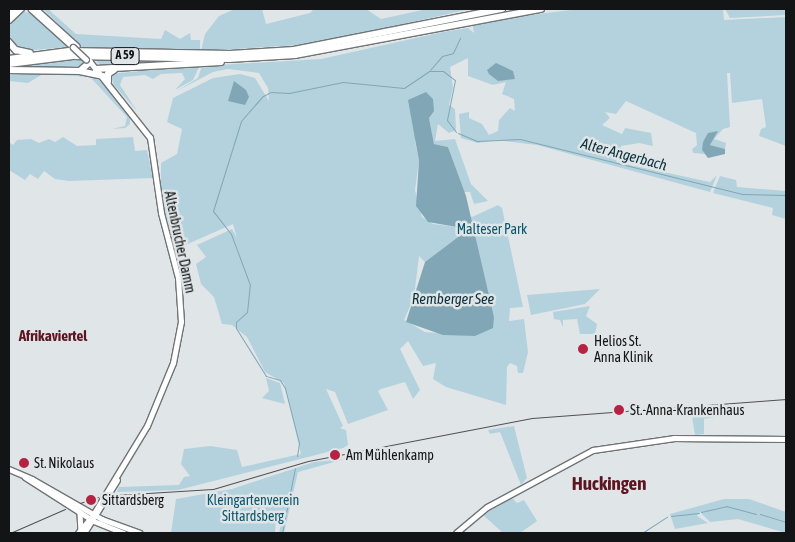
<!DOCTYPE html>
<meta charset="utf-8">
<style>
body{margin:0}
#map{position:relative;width:795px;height:542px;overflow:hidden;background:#e0e5e7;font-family:"Asap Condensed",sans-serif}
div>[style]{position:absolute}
.green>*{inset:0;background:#b4d2de}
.water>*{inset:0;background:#81a7b6}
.stream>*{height:1px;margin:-0.5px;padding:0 0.5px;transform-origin:0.5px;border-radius:0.5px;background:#81a7b6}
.roads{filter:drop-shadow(1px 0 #707476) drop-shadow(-1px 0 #707476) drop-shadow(0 1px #707476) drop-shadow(0 -1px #707476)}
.major>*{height:4.5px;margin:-2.25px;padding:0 2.25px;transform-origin:2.25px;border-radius:2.25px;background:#fff}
.highway>*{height:5.5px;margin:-2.75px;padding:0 2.75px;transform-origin:2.75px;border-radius:2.75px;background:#fff}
.tram>*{height:1px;margin:-0.5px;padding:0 0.5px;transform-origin:0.5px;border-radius:0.5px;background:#505354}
.bridges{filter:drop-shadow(1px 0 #707476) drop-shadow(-1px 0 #707476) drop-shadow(0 1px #707476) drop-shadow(0 -1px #707476)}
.major-bridge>*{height:4.5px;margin:-2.25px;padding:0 2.25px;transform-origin:2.25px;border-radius:2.25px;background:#fff}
.dots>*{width:14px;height:14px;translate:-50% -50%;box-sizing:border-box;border:2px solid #e0e5e7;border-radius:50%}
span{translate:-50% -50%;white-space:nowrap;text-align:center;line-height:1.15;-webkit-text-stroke:5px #e0e5e7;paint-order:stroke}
.shield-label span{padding:1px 4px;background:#e0e5e7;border:1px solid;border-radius:4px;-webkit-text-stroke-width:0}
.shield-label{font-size:12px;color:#121415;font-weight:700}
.park-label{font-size:14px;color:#09566d}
.street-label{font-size:14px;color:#121415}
.poi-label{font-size:14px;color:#121415}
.left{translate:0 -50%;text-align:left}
.water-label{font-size:15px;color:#0b303c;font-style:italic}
.neighbourhood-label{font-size:15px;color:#5b1622;font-weight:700}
.district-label{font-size:19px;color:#5b1622;font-weight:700}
.frame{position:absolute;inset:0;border:10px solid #121415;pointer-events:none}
</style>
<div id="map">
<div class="green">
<i style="clip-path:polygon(43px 9px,48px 9px,76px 34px,161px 39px,165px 30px,180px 39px,190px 33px,191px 40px,200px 40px,200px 51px,83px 48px)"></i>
<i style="clip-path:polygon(235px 9px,262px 9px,266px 24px,310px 13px,314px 9px,366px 9px,381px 19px,427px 9px,470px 9px,316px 44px,201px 51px,205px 34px,219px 16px)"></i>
<i style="clip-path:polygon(579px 9px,723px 9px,724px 20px,786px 17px,786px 146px,759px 136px,761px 129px,766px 127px,762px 99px,732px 103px,730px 73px,727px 73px,730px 127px,723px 129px,714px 139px,726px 143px,725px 149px,710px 145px,716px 131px,702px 150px,705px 154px,693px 153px,692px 149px,697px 145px,696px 133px,626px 101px,616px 114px,605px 112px,610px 118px,602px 125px,622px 134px,625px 128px,651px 133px,653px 146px,639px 143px,621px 146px,616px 162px,710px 182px,717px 175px,710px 192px,537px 145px,497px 140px,478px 143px,461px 138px,459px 114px,469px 112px,469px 118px,482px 124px,489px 135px,498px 131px,499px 120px,510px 108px,515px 111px,514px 99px,502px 94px,506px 82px,493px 85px,468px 76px,468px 58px,450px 67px,453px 88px,449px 105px,455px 109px,456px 130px,449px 133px,438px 124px,435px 141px,455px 139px,471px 184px,488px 201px,474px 204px,470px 192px,464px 192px,448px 147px,434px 144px,429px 118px,433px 99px,415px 141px,419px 161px,415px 190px,422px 217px,433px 224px,457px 227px,462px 234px,425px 262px,419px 256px,414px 297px,404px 320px,425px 332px,475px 336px,494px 317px,468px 215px,472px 217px,498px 205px,502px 208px,523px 307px,510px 308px,509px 321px,524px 319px,528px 352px,523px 373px,518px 373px,517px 366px,510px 363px,507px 367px,506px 405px,446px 387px,433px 379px,436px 363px,423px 366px,408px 341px,400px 349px,420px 390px,413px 399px,405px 382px,381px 389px,378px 391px,388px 410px,348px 424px,335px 392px,326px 389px,343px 426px,340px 428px,346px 430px,348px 445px,343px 448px,178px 490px,117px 492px,119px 487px,179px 485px,184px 477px,190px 476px,181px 464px,184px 449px,210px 446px,237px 450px,242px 467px,301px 454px,284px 383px,265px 372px,247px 337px,232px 325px,222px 324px,214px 297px,201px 284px,196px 264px,206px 257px,197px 245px,232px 229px,237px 238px,233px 224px,174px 250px,161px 200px,161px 163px,177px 154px,182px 129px,167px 122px,173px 98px,213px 78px,240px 74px,255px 78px,269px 101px,268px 88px,259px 73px,228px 69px,213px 72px,177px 91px,198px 78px,202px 66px,321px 59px,443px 32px,468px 28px,474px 33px,472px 22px)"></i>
<i style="clip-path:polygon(725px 9px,786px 9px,786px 15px,730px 18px)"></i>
<i style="clip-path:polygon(22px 11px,35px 15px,69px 47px,22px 51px,9px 39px,9px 25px)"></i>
<i style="clip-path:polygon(93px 58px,120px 58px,206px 62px,103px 68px)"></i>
<i style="clip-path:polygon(73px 59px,81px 59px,85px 65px,79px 68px,9px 67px)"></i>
<i style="clip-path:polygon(200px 65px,193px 80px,175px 90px,185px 79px,182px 73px,161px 74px,153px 79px,145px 75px,123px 77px,120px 85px,137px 111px,114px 85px,110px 74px)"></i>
<i style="clip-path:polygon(9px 71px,94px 75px,120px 102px,130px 117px,130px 124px,125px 128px,112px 129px,125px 126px,127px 117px,90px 77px,43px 74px,28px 83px,9px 81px)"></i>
<i style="clip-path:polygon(63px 137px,77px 146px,96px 145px,96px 139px,133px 137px,135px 151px,147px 150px,153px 178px,69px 181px,55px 179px,44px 171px,38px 179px,30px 174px,25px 180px,9px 170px,9px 142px,13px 145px,17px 140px,31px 139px,39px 143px,49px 139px,55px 142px)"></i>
<i style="clip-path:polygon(720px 176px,736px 180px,737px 187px,786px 191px,786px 219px,772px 215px,773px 208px,713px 193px)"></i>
<i style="clip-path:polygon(600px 289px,585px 304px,531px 315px,527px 295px)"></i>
<i style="clip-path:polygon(590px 306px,586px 316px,597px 324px,595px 334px,580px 334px,577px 319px,563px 320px,563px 327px,560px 320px,554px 319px,553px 312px)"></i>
<i style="clip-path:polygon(266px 378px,280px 383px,285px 404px,262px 398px,269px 391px)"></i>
<i style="clip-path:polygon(714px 409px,715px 417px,704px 419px,704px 434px,695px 435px,691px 411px)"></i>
<i style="clip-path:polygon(514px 426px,527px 478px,521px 485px,500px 432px,490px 434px,488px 430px)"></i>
<i style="clip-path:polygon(345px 459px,298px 472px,284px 533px,279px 533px,283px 515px,276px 514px,275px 533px,171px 533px,176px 499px,232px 489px,314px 462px)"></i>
<i style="clip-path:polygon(511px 497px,517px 503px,524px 500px,537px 521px,520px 533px,503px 533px,483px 515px)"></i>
<i style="clip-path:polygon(724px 499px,749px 499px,786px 512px,786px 533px,738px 519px,710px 522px,700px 512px,697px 516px,708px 523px,675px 529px,670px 514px)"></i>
</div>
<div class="water">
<i style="clip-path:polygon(496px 63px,513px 71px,515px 79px,498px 81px,489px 74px,487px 70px)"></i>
<i style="clip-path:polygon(234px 81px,246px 90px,249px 97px,245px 105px,228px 101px)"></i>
<i style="clip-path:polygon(426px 92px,433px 99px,434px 111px,429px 118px,434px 144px,448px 147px,466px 196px,494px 317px,493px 328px,475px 336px,443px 335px,406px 322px,425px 262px,462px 234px,457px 227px,428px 222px,416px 206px,419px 161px,408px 100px)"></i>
<i style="clip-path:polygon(718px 131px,710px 145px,725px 149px,725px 154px,708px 158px,702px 150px,703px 142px,708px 133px)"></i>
</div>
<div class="stream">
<i style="left:430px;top:70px;width:18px;rotate:-49deg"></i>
<i style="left:442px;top:56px;width:11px;rotate:-15deg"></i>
<i style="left:453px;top:53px;width:17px;rotate:-65deg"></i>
<i style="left:458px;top:133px;width:21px;rotate:23deg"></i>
<i style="left:477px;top:141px;width:43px;rotate:-2.7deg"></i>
<i style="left:520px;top:139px;width:230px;rotate:13.9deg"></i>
<i style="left:743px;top:194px;width:43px;rotate:1.3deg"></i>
<i style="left:297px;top:456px;width:13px;rotate:-81deg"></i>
<i style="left:299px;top:443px;width:57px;rotate:-104.3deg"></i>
<i style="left:285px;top:388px;width:9px;rotate:-122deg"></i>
<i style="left:280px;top:380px;width:15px;rotate:-164deg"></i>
<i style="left:266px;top:376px;width:57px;rotate:-122deg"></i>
<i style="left:236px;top:328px;width:6px;rotate:-90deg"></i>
<i style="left:236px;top:322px;width:15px;rotate:-42deg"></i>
<i style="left:247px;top:312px;width:27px;rotate:-84deg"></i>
<i style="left:250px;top:285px;width:54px;rotate:-110.4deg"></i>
<i style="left:231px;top:234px;width:29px;rotate:-128deg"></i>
<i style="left:213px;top:211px;width:94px;rotate:-72.7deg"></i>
<i style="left:241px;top:121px;width:33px;rotate:-49deg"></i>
<i style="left:263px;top:96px;width:9px;rotate:-27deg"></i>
<i style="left:271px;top:92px;width:18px;rotate:3deg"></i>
<i style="left:289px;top:93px;width:55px;rotate:-11.5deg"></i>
<i style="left:343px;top:82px;width:61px;rotate:5.6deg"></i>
<i style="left:404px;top:88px;width:30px;rotate:-34deg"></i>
<i style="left:429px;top:71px;width:14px"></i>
<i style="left:443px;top:71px;width:15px;rotate:37deg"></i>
<i style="left:455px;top:80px;width:41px;rotate:101.3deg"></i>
<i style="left:447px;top:120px;width:15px;rotate:53deg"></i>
<i style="left:701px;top:512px;width:26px;rotate:-13deg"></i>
<i style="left:726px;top:506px;width:31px;rotate:15deg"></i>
<i style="left:760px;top:514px;width:27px;rotate:17deg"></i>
<i style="left:671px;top:516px;width:28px;rotate:-6deg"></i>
<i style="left:282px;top:533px;width:66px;rotate:-78.7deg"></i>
<i style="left:642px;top:533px;width:30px;rotate:-33deg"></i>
</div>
<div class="roads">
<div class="major">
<i style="left:31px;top:9px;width:57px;rotate:42.1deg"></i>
<i style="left:36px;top:9px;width:55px;rotate:42.1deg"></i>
<i style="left:9px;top:469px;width:25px;rotate:23deg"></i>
<i style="left:32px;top:479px;width:81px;rotate:29.7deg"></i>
<i style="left:102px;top:519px;width:40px;rotate:20.2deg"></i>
<i style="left:25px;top:477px;width:82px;rotate:32.5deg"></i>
<i style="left:94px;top:521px;width:32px;rotate:22deg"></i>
<i style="left:80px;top:513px;width:17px;rotate:87deg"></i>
<i style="left:78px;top:533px;width:23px;rotate:-50deg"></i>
<i style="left:93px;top:515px;width:104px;rotate:-58.8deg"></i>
<i style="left:147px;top:426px;width:68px;rotate:-67.6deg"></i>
<i style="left:173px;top:363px;width:42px;rotate:-79deg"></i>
<i style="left:181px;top:322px;width:44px;rotate:-93.9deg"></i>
<i style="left:178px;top:278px;width:67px;rotate:-104.7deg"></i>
<i style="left:161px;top:213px;width:76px;rotate:-98.3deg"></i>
<i style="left:150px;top:138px;width:98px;rotate:-128.4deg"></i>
<i style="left:84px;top:533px;width:62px;rotate:-58.1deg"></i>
<i style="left:456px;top:533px;width:40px;rotate:-40deg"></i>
<i style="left:487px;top:507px;width:120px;rotate:-28.3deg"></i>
<i style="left:593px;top:450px;width:82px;rotate:-8.4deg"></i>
<i style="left:674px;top:438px;width:112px;rotate:0.5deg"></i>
</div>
<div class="highway">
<i style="left:9px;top:13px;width:7px;rotate:-34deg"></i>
<i style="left:9px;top:20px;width:16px;rotate:-43deg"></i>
<i style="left:9px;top:42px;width:11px;rotate:49deg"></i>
<i style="left:16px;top:50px;width:14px;rotate:12deg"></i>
<i style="left:9px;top:59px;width:62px;rotate:-7.5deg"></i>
<i style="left:70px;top:51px;width:160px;rotate:1.1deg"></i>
<i style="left:230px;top:54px;width:64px;rotate:-3.6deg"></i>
<i style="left:294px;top:50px;width:212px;rotate:-11.2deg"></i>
<i style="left:9px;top:64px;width:64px;rotate:-7.1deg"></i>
<i style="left:73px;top:56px;width:156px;rotate:1.1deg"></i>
<i style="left:229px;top:59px;width:66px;rotate:-3.5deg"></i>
<i style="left:295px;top:55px;width:250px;rotate:-10.6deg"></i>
<i style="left:96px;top:69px;width:125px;rotate:-3.2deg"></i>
<i style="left:9px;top:70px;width:71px;rotate:0.8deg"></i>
<i style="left:80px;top:71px;width:24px;rotate:12deg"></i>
<i style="left:80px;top:71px;width:13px;rotate:-42deg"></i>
<i style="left:108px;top:82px;width:8px;rotate:-90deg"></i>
<i style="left:108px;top:74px;width:7px;rotate:-34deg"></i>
</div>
</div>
<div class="tram">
<i style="left:115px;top:495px;width:98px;rotate:-3.5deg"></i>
<i style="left:213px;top:489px;width:99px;rotate:-16.4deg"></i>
<i style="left:308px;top:461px;width:228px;rotate:-10.9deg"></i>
<i style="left:532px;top:418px;width:255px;rotate:-4.3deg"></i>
<i style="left:80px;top:503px;width:19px;rotate:-18deg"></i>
<i style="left:10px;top:533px;width:60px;rotate:-23.6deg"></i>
</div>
<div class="bridges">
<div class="major-bridge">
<i style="left:73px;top:47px;width:18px;rotate:43deg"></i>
</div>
</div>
<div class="dots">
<i style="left:583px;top:349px;background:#b52343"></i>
<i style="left:619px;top:410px;background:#b52343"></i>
<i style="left:335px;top:455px;background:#b52343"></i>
<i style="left:24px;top:463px;background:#b52343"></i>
<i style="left:91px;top:500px;background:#b52343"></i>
</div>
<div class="shield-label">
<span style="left:125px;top:56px">A 59</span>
</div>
<div class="park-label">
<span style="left:492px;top:229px">Malteser Park</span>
<span style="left:253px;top:508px">Kleingartenverein<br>Sittardsberg</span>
</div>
<div class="street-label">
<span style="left:180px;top:242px;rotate:78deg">Altenbrucher Damm</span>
</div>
<div class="poi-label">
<span class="left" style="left:594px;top:349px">Helios St.<br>Anna Klinik</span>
<span class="left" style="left:630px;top:410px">St.-Anna-Krankenhaus</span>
<span class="left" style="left:346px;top:455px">Am Mühlenkamp</span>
<span class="left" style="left:34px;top:463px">St. Nikolaus</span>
<span class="left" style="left:102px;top:500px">Sittardsberg</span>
</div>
<div class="water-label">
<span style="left:624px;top:154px;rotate:15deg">Alter Angerbach</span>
<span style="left:453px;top:299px">Remberger See</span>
</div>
<div class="neighbourhood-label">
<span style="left:53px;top:336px">Afrikaviertel</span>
</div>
<div class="district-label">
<span style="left:609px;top:484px">Huckingen</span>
</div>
<div class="frame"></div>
</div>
